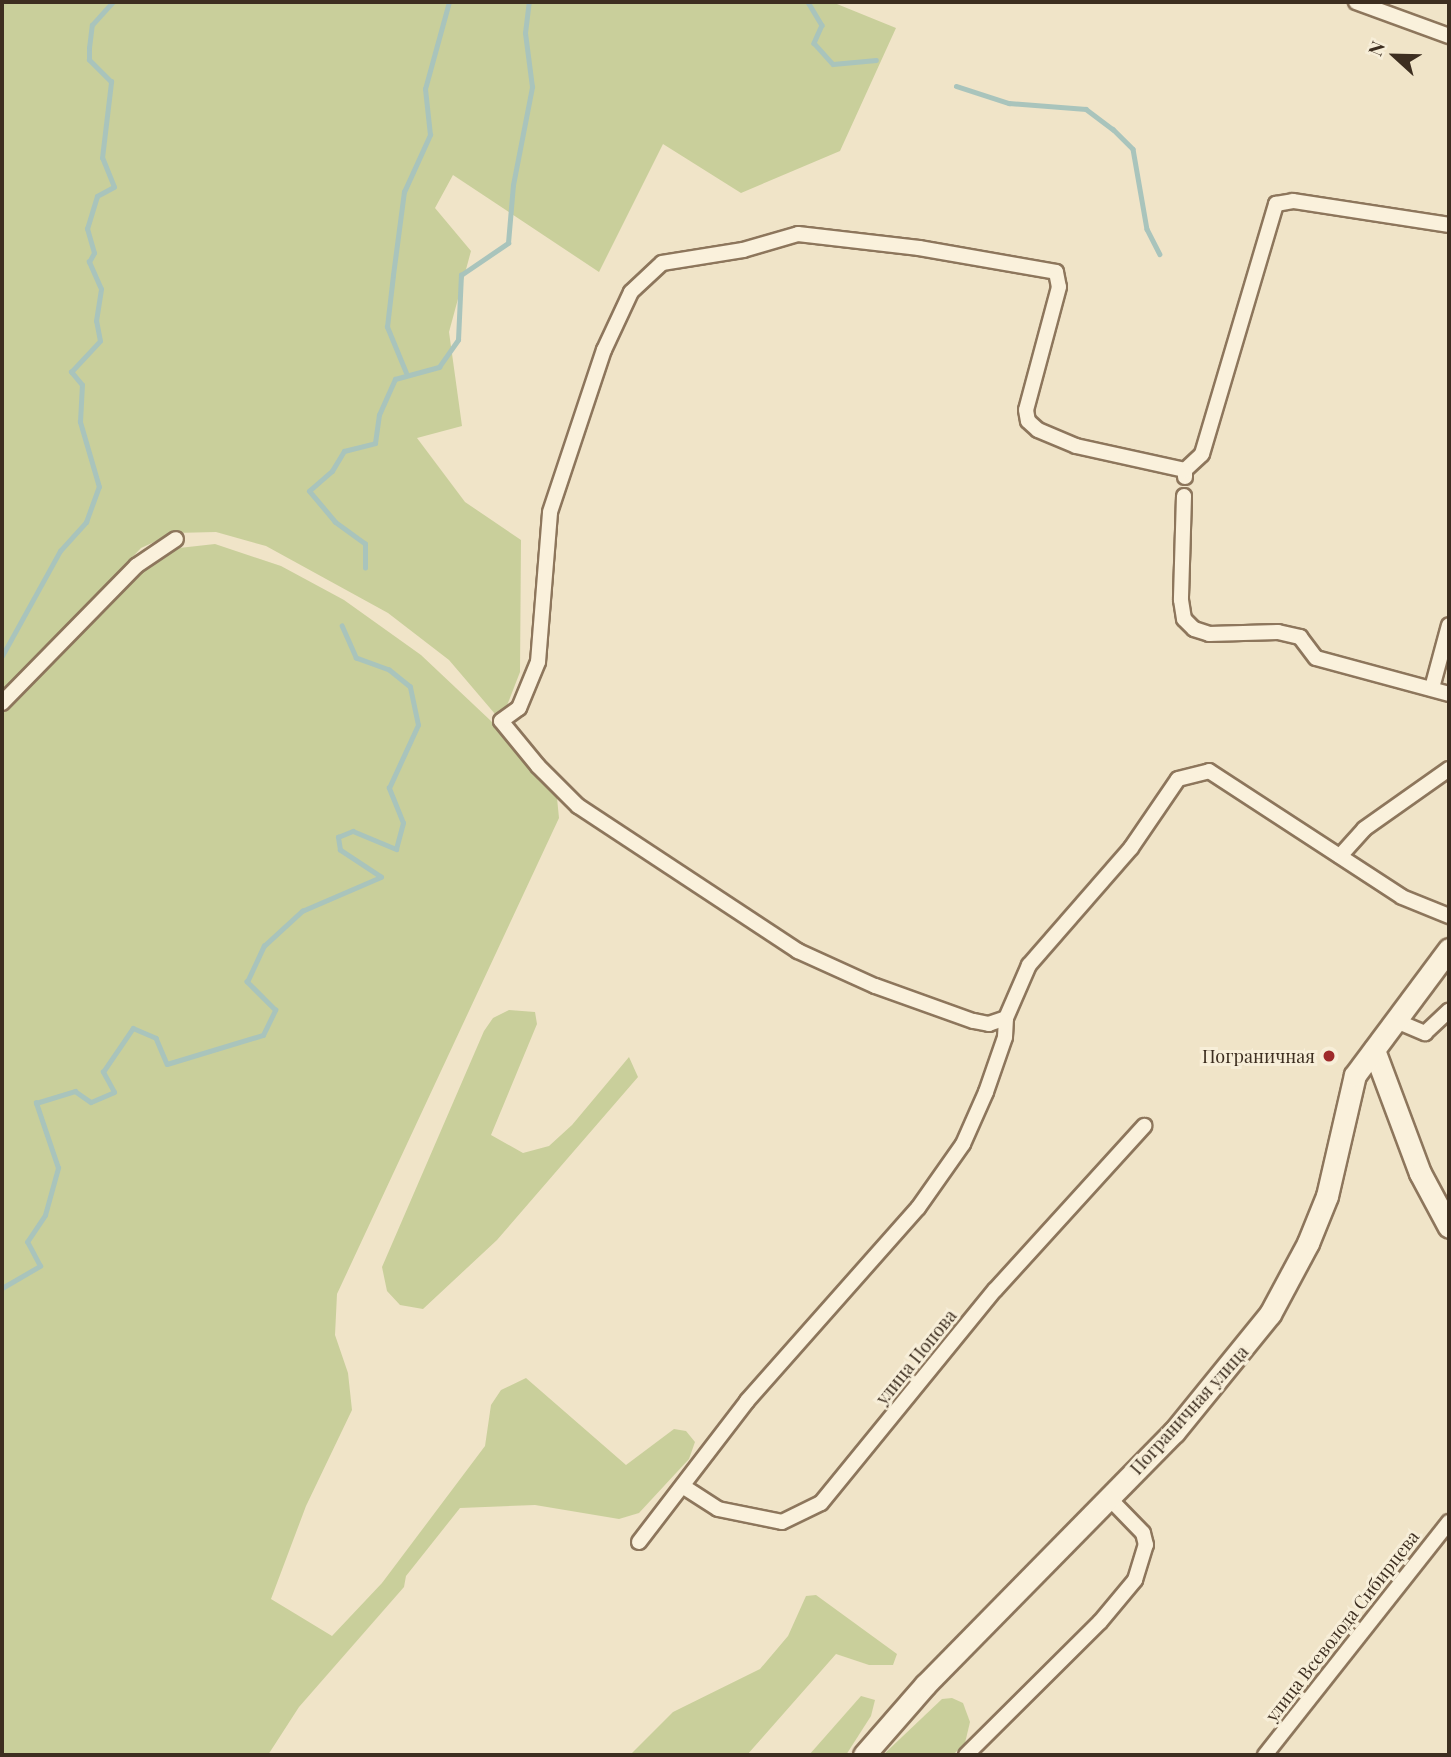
<!DOCTYPE html>
<meta charset="utf-8">
<style>
body{margin:0}
#map{position:relative;width:1451px;height:1757px;overflow:hidden;background:#f0e4c8;font-family:"Playfair Display",serif}
div>[style]{position:absolute}
.green>*{inset:0;background:#c9cf9b}
.stream>*{height:4.5px;margin:-2.25px;padding:0 2.25px;transform-origin:2.25px;border-radius:2.25px;background:#a9c4bc}
.roads{filter:drop-shadow(2px 0 #8d765c) drop-shadow(-2px 0 #8d765c) drop-shadow(0 2px #8d765c) drop-shadow(0 -2px #8d765c)}
.minor>*{height:14px;margin:-7px;padding:0 7px;transform-origin:7px;border-radius:7px;background:#faf1dc}
.secondary>*{height:21px;margin:-10.5px;padding:0 10.5px;transform-origin:10.5px;border-radius:10.5px;background:#faf1dc}
.dots>*{width:19px;height:19px;translate:-50% -50%;box-sizing:border-box;border:4px solid #f7eed8;border-radius:50%}
span{translate:-50% -50%;white-space:nowrap;text-align:center;line-height:1.15;-webkit-text-stroke:6px #f7eed8;paint-order:stroke}
.poi-label{font-size:18px;color:#3d2e20}
.right{translate:-100% -50%;text-align:right}
.street-label{font-size:18px;color:#3d2e20}
.frame{position:absolute;inset:0;border:4px solid #3d2e20;pointer-events:none}
.north{position:absolute;left:1360px;top:21px;width:70px;height:70px;-webkit-text-stroke:5px #f7eed8;paint-order:stroke;rotate:292deg;font-size:19px;font-weight:700;line-height:28px;text-align:center;color:#3d2e20}
.north::after{content:'';display:block;margin:auto;width:24px;height:32px;background:#3d2e20;clip-path:polygon(50% 0,100% 100%,50% 72%,0 100%)}
</style>
<div id="map">
<div class="green">
<i style="clip-path:polygon(2px 2px,832px 2px,896px 28px,840px 151px,741px 193px,663px 144px,599px 272px,453px 175px,435px 208px,471px 251px,449px 332px,462px 426px,417px 438px,465px 502px,521px 540px,520px 672px,501px 721px,449px 660px,388px 613px,266px 546px,216px 532px,174px 533px,141px 548px,2px 696px)"></i>
<i style="clip-path:polygon(215px 544px,281px 566px,344px 600px,421px 655px,491px 721px,557px 798px,559px 818px,337px 1294px,335px 1335px,348px 1373px,352px 1410px,306px 1506px,271px 1599px,332px 1636px,382px 1583px,485px 1446px,491px 1405px,501px 1390px,526px 1378px,626px 1465px,674px 1429px,686px 1431px,695px 1442px,689px 1459px,639px 1513px,619px 1519px,535px 1505px,460px 1508px,406px 1576px,404px 1587px,299px 1707px,268px 1755px,2px 1755px,2px 712px,151px 563px,170px 549px)"></i>
<i style="clip-path:polygon(509px 1010px,535px 1012px,537px 1024px,491px 1135px,523px 1153px,549px 1146px,572px 1125px,629px 1057px,638px 1077px,497px 1240px,423px 1309px,400px 1305px,387px 1291px,382px 1267px,484px 1031px,493px 1018px)"></i>
<i style="clip-path:polygon(816px 1595px,897px 1654px,893px 1665px,869px 1665px,836px 1654px,747px 1755px,630px 1755px,673px 1712px,760px 1669px,788px 1636px,806px 1596px)"></i>
<i style="clip-path:polygon(861px 1696px,875px 1700px,871px 1716px,846px 1755px,809px 1755px)"></i>
<i style="clip-path:polygon(952px 1698px,963px 1703px,970px 1722px,965px 1743px,953px 1755px,883px 1755px,942px 1699px)"></i>
</div>
<div class="stream">
<i style="left:808px;top:2px;width:27px;rotate:59deg"></i>
<i style="left:822px;top:25px;width:20px;rotate:114deg"></i>
<i style="left:814px;top:43px;width:28px;rotate:48deg"></i>
<i style="left:833px;top:64px;width:43px;rotate:-5.3deg"></i>
<i style="left:956px;top:86px;width:56px;rotate:17.8deg"></i>
<i style="left:1009px;top:103px;width:77px;rotate:4.5deg"></i>
<i style="left:1086px;top:109px;width:34px;rotate:37deg"></i>
<i style="left:1113px;top:129px;width:28px;rotate:45deg"></i>
<i style="left:1133px;top:149px;width:81px;rotate:80.1deg"></i>
<i style="left:1147px;top:229px;width:28px;rotate:63deg"></i>
<i style="left:406px;top:373px;width:50px;rotate:-112.4deg"></i>
<i style="left:387px;top:327px;width:52px;rotate:-83.4deg"></i>
<i style="left:393px;top:275px;width:84px;rotate:-82.5deg"></i>
<i style="left:404px;top:192px;width:63px;rotate:-65.5deg"></i>
<i style="left:430px;top:135px;width:46px;rotate:-96.2deg"></i>
<i style="left:425px;top:89px;width:90px;rotate:-74.6deg"></i>
<i style="left:365px;top:568px;width:24px;rotate:-90deg"></i>
<i style="left:365px;top:544px;width:37px;rotate:-144deg"></i>
<i style="left:335px;top:522px;width:40px;rotate:-130deg"></i>
<i style="left:309px;top:491px;width:30px;rotate:-41deg"></i>
<i style="left:332px;top:471px;width:23px;rotate:-59deg"></i>
<i style="left:344px;top:451px;width:32px;rotate:-14deg"></i>
<i style="left:375px;top:443px;width:28px;rotate:-82deg"></i>
<i style="left:379px;top:415px;width:39px;rotate:-66deg"></i>
<i style="left:395px;top:379px;width:46px;rotate:-15.3deg"></i>
<i style="left:439px;top:367px;width:33px;rotate:-55deg"></i>
<i style="left:458px;top:340px;width:65px;rotate:-87.4deg"></i>
<i style="left:461px;top:275px;width:57px;rotate:-34.2deg"></i>
<i style="left:508px;top:243px;width:58px;rotate:-85.1deg"></i>
<i style="left:513px;top:185px;width:100px;rotate:-79deg"></i>
<i style="left:532px;top:87px;width:54px;rotate:-97.4deg"></i>
<i style="left:525px;top:33px;width:31px;rotate:-83deg"></i>
<i style="left:2px;top:656px;width:120px;rotate:-61.1deg"></i>
<i style="left:60px;top:551px;width:39px;rotate:-48deg"></i>
<i style="left:86px;top:522px;width:37px;rotate:-70deg"></i>
<i style="left:99px;top:487px;width:68px;rotate:-106.3deg"></i>
<i style="left:80px;top:422px;width:37px;rotate:-87deg"></i>
<i style="left:82px;top:385px;width:17px;rotate:-130deg"></i>
<i style="left:71px;top:372px;width:42px;rotate:-46.9deg"></i>
<i style="left:100px;top:341px;width:20px;rotate:-101deg"></i>
<i style="left:96px;top:321px;width:32px;rotate:-81deg"></i>
<i style="left:101px;top:289px;width:30px;rotate:-114deg"></i>
<i style="left:89px;top:262px;width:10px;rotate:-61deg"></i>
<i style="left:94px;top:253px;width:25px;rotate:-106deg"></i>
<i style="left:87px;top:229px;width:34px;rotate:-73deg"></i>
<i style="left:97px;top:196px;width:19px;rotate:-28deg"></i>
<i style="left:114px;top:187px;width:31px;rotate:-112deg"></i>
<i style="left:102px;top:158px;width:77px;rotate:-83.2deg"></i>
<i style="left:111px;top:82px;width:31px;rotate:-135deg"></i>
<i style="left:89px;top:60px;width:12px;rotate:-90deg"></i>
<i style="left:89px;top:48px;width:23px;rotate:-83deg"></i>
<i style="left:92px;top:25px;width:31px;rotate:-48deg"></i>
<i style="left:2px;top:1288px;width:44px;rotate:-30.1deg"></i>
<i style="left:40px;top:1266px;width:27px;rotate:-118deg"></i>
<i style="left:27px;top:1242px;width:32px;rotate:-56deg"></i>
<i style="left:45px;top:1215px;width:49px;rotate:-74.5deg"></i>
<i style="left:58px;top:1168px;width:69px;rotate:-108.7deg"></i>
<i style="left:36px;top:1103px;width:41px;rotate:-17.1deg"></i>
<i style="left:75px;top:1091px;width:19px;rotate:35deg"></i>
<i style="left:91px;top:1102px;width:25px;rotate:-23deg"></i>
<i style="left:114px;top:1092px;width:23px;rotate:-119deg"></i>
<i style="left:103px;top:1072px;width:53px;rotate:-55.7deg"></i>
<i style="left:133px;top:1028px;width:25px;rotate:23deg"></i>
<i style="left:156px;top:1038px;width:28px;rotate:67deg"></i>
<i style="left:167px;top:1064px;width:100px;rotate:-16.8deg"></i>
<i style="left:263px;top:1035px;width:28px;rotate:-64deg"></i>
<i style="left:275px;top:1010px;width:40px;rotate:-135deg"></i>
<i style="left:247px;top:982px;width:40px;rotate:-65deg"></i>
<i style="left:264px;top:946px;width:52px;rotate:-42.6deg"></i>
<i style="left:302px;top:911px;width:86px;rotate:-23.3deg"></i>
<i style="left:381px;top:877px;width:49px;rotate:-146.6deg"></i>
<i style="left:340px;top:850px;width:13px;rotate:-99deg"></i>
<i style="left:338px;top:837px;width:16px;rotate:-22deg"></i>
<i style="left:353px;top:831px;width:47px;rotate:22.7deg"></i>
<i style="left:396px;top:849px;width:27px;rotate:-75deg"></i>
<i style="left:403px;top:823px;width:38px;rotate:-112deg"></i>
<i style="left:389px;top:788px;width:69px;rotate:-65.3deg"></i>
<i style="left:418px;top:725px;width:39px;rotate:-102deg"></i>
<i style="left:410px;top:687px;width:27px;rotate:-141deg"></i>
<i style="left:389px;top:670px;width:35px;rotate:-160deg"></i>
<i style="left:356px;top:658px;width:35px;rotate:-114deg"></i>
</div>
<div class="roads">
<div class="minor">
<i style="left:1356px;top:2px;width:99px;rotate:20.1deg"></i>
<i style="left:1185px;top:477px;width:7px;rotate:-90deg"></i>
<i style="left:1185px;top:470px;width:23px;rotate:-43deg"></i>
<i style="left:1202px;top:454px;width:261px;rotate:-73.5deg"></i>
<i style="left:1276px;top:204px;width:17px;rotate:-10deg"></i>
<i style="left:1293px;top:201px;width:158px;rotate:8.7deg"></i>
<i style="left:1184px;top:496px;width:104px;rotate:91.7deg"></i>
<i style="left:1181px;top:600px;width:19px;rotate:81deg"></i>
<i style="left:1184px;top:619px;width:14px;rotate:45deg"></i>
<i style="left:1194px;top:629px;width:16px;rotate:18deg"></i>
<i style="left:1209px;top:634px;width:69px;rotate:-1.7deg"></i>
<i style="left:1278px;top:632px;width:23px;rotate:13deg"></i>
<i style="left:1300px;top:637px;width:26px;rotate:53deg"></i>
<i style="left:1316px;top:658px;width:138px;rotate:15.1deg"></i>
<i style="left:1432px;top:688px;width:65px;rotate:-74.9deg"></i>
<i style="left:2px;top:703px;width:192px;rotate:-45.6deg"></i>
<i style="left:136px;top:566px;width:48px;rotate:-34deg"></i>
<i style="left:1340px;top:856px;width:36px;rotate:-48deg"></i>
<i style="left:1364px;top:829px;width:104px;rotate:-35.2deg"></i>
<i style="left:1006px;top:1018px;width:18px;rotate:161deg"></i>
<i style="left:989px;top:1024px;width:16px;rotate:-169deg"></i>
<i style="left:973px;top:1021px;width:104px;rotate:-160.3deg"></i>
<i style="left:875px;top:986px;width:85px;rotate:-155.6deg"></i>
<i style="left:798px;top:951px;width:263px;rotate:-146.6deg"></i>
<i style="left:578px;top:806px;width:57px;rotate:-135deg"></i>
<i style="left:538px;top:766px;width:58px;rotate:-129.4deg"></i>
<i style="left:501px;top:721px;width:22px;rotate:-36deg"></i>
<i style="left:519px;top:708px;width:50px;rotate:-67.6deg"></i>
<i style="left:538px;top:662px;width:150px;rotate:-85.4deg"></i>
<i style="left:550px;top:512px;width:171px;rotate:-71.6deg"></i>
<i style="left:604px;top:350px;width:64px;rotate:-65deg"></i>
<i style="left:631px;top:292px;width:42px;rotate:-43.1deg"></i>
<i style="left:662px;top:263px;width:82px;rotate:-9.1deg"></i>
<i style="left:743px;top:250px;width:57px;rotate:-16.2deg"></i>
<i style="left:798px;top:234px;width:122px;rotate:6.6deg"></i>
<i style="left:919px;top:248px;width:139px;rotate:9.9deg"></i>
<i style="left:1056px;top:272px;width:15px;rotate:79deg"></i>
<i style="left:1059px;top:287px;width:127px;rotate:105deg"></i>
<i style="left:1026px;top:410px;width:11px;rotate:80deg"></i>
<i style="left:1028px;top:421px;width:13px;rotate:42deg"></i>
<i style="left:1038px;top:430px;width:41px;rotate:22.8deg"></i>
<i style="left:1076px;top:446px;width:112px;rotate:12.4deg"></i>
<i style="left:1394px;top:1020px;width:34px;rotate:23deg"></i>
<i style="left:1425px;top:1033px;width:33px;rotate:-43deg"></i>
<i style="left:684px;top:1487px;width:40px;rotate:32.9deg"></i>
<i style="left:718px;top:1509px;width:65px;rotate:11.5deg"></i>
<i style="left:782px;top:1522px;width:43px;rotate:-26deg"></i>
<i style="left:821px;top:1503px;width:275px;rotate:-50.8deg"></i>
<i style="left:995px;top:1290px;width:222px;rotate:-47.7deg"></i>
<i style="left:639px;top:1542px;width:178px;rotate:-52.5deg"></i>
<i style="left:747px;top:1401px;width:258px;rotate:-48.5deg"></i>
<i style="left:918px;top:1208px;width:78px;rotate:-54.9deg"></i>
<i style="left:963px;top:1144px;width:57px;rotate:-66.1deg"></i>
<i style="left:986px;top:1092px;width:58px;rotate:-70.9deg"></i>
<i style="left:1005px;top:1037px;width:19px;rotate:-87deg"></i>
<i style="left:1006px;top:1018px;width:58px;rotate:-66.5deg"></i>
<i style="left:1029px;top:965px;width:155px;rotate:-48.9deg"></i>
<i style="left:1131px;top:848px;width:83px;rotate:-55.7deg"></i>
<i style="left:1178px;top:779px;width:32px;rotate:-14deg"></i>
<i style="left:1209px;top:771px;width:230px;rotate:33.1deg"></i>
<i style="left:1402px;top:897px;width:51px;rotate:22deg"></i>
<i style="left:966px;top:1755px;width:189px;rotate:-44.8deg"></i>
<i style="left:1100px;top:1622px;width:55px;rotate:-50.2deg"></i>
<i style="left:1135px;top:1580px;width:37px;rotate:-73deg"></i>
<i style="left:1146px;top:1545px;width:12px;rotate:-104deg"></i>
<i style="left:1143px;top:1533px;width:49px;rotate:-134.2deg"></i>
<i style="left:1265px;top:1755px;width:297px;rotate:-51.7deg"></i>
</div>
<div class="secondary">
<i style="left:1374px;top:1050px;width:131px;rotate:69.5deg"></i>
<i style="left:1420px;top:1173px;width:61px;rotate:61.8deg"></i>
<i style="left:864px;top:1755px;width:93px;rotate:-48.9deg"></i>
<i style="left:925px;top:1685px;width:355px;rotate:-45.5deg"></i>
<i style="left:1174px;top:1432px;width:152px;rotate:-50.9deg"></i>
<i style="left:1270px;top:1314px;width:81px;rotate:-61.8deg"></i>
<i style="left:1308px;top:1243px;width:51px;rotate:-68deg"></i>
<i style="left:1327px;top:1196px;width:124px;rotate:-77deg"></i>
<i style="left:1355px;top:1075px;width:157px;rotate:-53.3deg"></i>
</div>
</div>
<div class="dots">
<i style="left:1329px;top:1056px;background:#9e2a2b"></i>
</div>
<div class="poi-label">
<span class="right" style="left:1315px;top:1056px">Пограничная</span>
</div>
<div class="street-label">
<span style="left:916px;top:1357px;rotate:-51deg">улица Попова</span>
<span style="left:1189px;top:1410px;rotate:-48deg">Пограничная улица</span>
<span style="left:1342px;top:1626px;rotate:-52deg">улица Всеволода Сибирцева</span>
</div>
<div class="frame"></div>
<div class="north">N</div>
</div>
